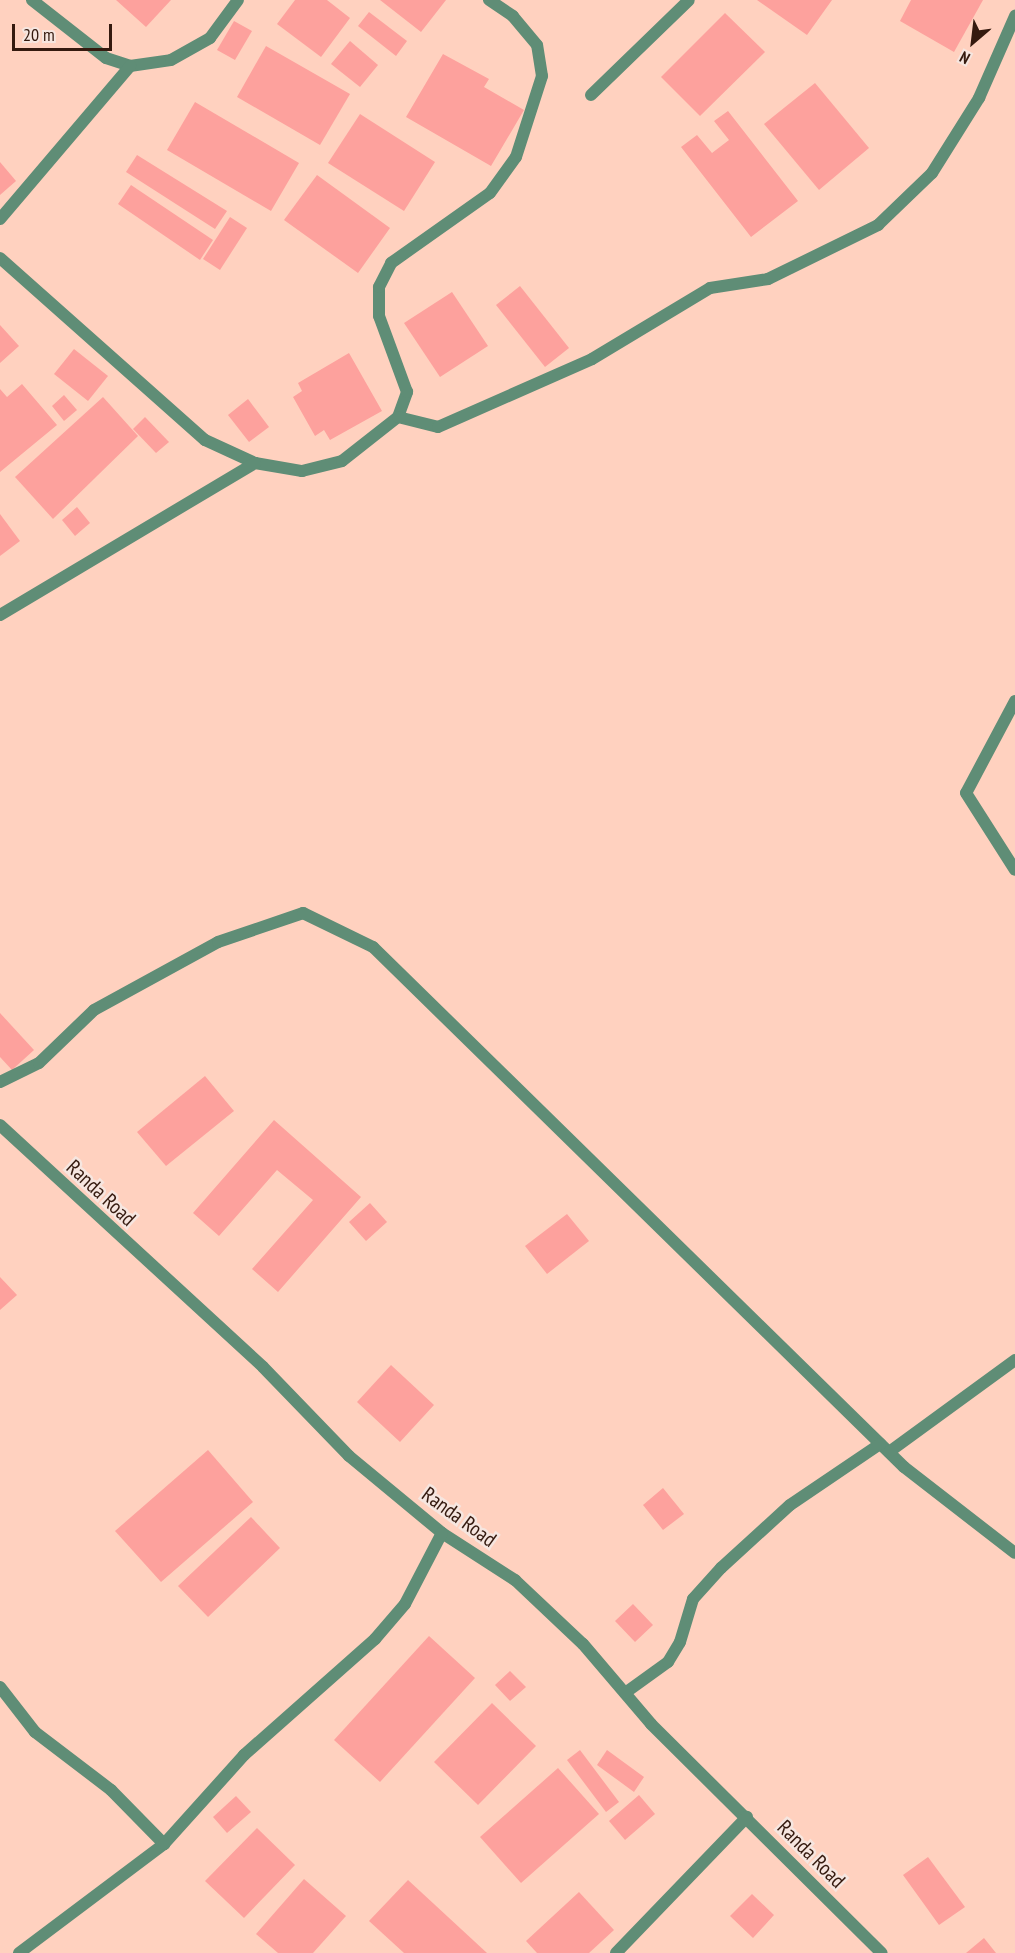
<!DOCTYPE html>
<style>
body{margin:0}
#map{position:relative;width:1015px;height:1953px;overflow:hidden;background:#ffd1bf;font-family:"PT Sans Narrow",sans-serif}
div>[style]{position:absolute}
.building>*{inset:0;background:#fda19d}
.minor>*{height:12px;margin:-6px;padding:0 6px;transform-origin:6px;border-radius:6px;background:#5f8d76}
span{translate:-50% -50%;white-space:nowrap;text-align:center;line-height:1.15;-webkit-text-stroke:5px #f6e6e0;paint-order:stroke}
.street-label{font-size:21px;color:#351a0f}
.north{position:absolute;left:943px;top:12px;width:60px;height:60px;-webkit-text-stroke:4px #f6e6e0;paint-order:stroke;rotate:208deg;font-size:16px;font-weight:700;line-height:24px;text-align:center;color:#351a0f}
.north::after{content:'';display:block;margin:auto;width:21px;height:27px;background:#351a0f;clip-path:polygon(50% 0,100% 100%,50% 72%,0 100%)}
.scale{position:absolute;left:12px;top:24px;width:100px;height:27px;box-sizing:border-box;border:3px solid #351a0f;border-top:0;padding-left:8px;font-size:18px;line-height:21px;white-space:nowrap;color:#351a0f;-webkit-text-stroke:4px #f6e6e0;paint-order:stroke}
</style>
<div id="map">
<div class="building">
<i style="clip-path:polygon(116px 0,171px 0,146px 27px)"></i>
<i style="clip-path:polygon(295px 0,327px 0,350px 18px,321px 57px,277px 24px)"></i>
<i style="clip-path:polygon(380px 0,446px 0,421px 32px)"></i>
<i style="clip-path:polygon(757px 0,832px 0,807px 35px)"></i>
<i style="clip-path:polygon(911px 0,983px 0,954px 52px,900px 21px)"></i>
<i style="clip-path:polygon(369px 12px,407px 41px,396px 56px,358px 26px)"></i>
<i style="clip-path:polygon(725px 13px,765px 52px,700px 116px,661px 77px)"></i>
<i style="clip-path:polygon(234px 21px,252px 31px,235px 60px,217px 50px)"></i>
<i style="clip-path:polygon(350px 41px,378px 65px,360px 87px,331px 64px)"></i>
<i style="clip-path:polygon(266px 46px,350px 94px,320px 145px,237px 97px)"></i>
<i style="clip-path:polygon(443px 54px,489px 79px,484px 87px,524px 110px,491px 166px,406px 117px)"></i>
<i style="clip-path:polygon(815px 83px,869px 148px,819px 190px,764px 124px)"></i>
<i style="clip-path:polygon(195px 102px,299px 163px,271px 211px,167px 150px)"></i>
<i style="clip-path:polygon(728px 111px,798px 201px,751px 237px,681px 147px,697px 135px,712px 153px,729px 140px,714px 121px)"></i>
<i style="clip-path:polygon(360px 114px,435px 162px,404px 211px,328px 163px)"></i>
<i style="clip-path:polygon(137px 155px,227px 211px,215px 229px,126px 172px)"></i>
<i style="clip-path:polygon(0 162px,16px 181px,0 195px)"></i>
<i style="clip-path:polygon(317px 175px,390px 228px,358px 273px,284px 220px)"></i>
<i style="clip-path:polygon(131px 185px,213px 240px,200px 260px,118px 204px)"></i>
<i style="clip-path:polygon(230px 217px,247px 228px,220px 270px,203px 259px)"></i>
<i style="clip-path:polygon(520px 286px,569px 348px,545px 367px,496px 305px)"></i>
<i style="clip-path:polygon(452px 292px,488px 346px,440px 377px,404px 323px)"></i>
<i style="clip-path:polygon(0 325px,19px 346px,0 363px)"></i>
<i style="clip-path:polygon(74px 349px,108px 376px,88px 401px,54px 374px)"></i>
<i style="clip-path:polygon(349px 353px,382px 411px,330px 440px,324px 430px,315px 436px,293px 397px,302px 391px,298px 383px)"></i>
<i style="clip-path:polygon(22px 384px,57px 425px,0 472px,0 389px,7px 397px)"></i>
<i style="clip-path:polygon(64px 395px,77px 410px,64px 421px,52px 406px)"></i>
<i style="clip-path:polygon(103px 397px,138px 436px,53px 519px,15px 477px)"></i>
<i style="clip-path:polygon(248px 399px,269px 427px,249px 442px,228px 415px)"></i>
<i style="clip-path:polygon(145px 417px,169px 442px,156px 453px,133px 429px)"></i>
<i style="clip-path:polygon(77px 507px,90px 523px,75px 536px,62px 520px)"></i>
<i style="clip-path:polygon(0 514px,20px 541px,0 556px)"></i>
<i style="clip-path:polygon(0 1013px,34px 1050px,12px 1070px,0 1057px)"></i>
<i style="clip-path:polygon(205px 1076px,234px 1111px,166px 1166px,137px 1132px)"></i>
<i style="clip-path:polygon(274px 1120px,361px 1197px,278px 1292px,252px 1269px,313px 1200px,277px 1170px,219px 1236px,193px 1213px)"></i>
<i style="clip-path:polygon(370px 1203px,387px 1222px,366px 1241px,349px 1222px)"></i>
<i style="clip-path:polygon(567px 1214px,589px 1241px,547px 1274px,525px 1246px)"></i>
<i style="clip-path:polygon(0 1277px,17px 1295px,0 1310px)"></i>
<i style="clip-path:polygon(391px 1365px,434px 1405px,400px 1442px,357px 1402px)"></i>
<i style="clip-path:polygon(208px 1450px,253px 1502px,161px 1582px,115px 1531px)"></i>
<i style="clip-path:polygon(663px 1488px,684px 1514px,663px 1530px,643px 1505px)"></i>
<i style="clip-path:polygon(251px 1517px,280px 1548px,208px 1617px,178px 1586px)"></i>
<i style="clip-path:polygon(633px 1604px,653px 1625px,635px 1642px,615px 1621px)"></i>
<i style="clip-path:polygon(429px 1636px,475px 1678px,380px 1782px,334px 1740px)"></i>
<i style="clip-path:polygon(510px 1671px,526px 1687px,510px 1701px,495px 1685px)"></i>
<i style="clip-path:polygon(492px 1703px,536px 1746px,478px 1805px,434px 1762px)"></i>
<i style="clip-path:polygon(580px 1750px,619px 1802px,606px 1812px,567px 1760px)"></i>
<i style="clip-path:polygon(607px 1750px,644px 1777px,634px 1792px,597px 1765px)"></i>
<i style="clip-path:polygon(558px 1768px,599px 1814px,521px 1883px,480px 1837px)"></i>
<i style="clip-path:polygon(639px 1795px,655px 1814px,625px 1840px,609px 1821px)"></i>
<i style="clip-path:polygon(236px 1796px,251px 1812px,227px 1833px,213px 1817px)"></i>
<i style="clip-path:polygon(257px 1828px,295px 1865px,244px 1918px,205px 1881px)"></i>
<i style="clip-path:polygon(928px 1857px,965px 1907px,939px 1925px,903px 1875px)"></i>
<i style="clip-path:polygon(304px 1879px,346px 1916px,313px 1953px,278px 1953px,256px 1934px)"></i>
<i style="clip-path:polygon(408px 1880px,487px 1953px,404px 1953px,369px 1921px)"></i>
<i style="clip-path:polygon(579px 1892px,614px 1930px,589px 1953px,537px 1953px,526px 1941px)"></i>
<i style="clip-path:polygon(752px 1894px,774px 1915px,753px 1938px,730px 1916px)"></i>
<i style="clip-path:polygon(984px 1938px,996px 1953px,966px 1953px)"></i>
</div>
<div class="minor">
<i style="left:32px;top:0;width:94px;rotate:38.1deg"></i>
<i style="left:106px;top:58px;width:25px;rotate:18deg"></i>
<i style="left:130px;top:66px;width:41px;rotate:-8.3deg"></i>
<i style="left:171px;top:60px;width:45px;rotate:-29.4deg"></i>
<i style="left:210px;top:38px;width:47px;rotate:-53.6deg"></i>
<i style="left:591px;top:95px;width:136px;rotate:-44.1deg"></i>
<i style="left:0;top:219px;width:201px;rotate:-49.6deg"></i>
<i style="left:0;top:258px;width:274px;rotate:41.6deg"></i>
<i style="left:205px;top:440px;width:55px;rotate:24.7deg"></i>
<i style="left:255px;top:463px;width:48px;rotate:9.7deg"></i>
<i style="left:302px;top:471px;width:41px;rotate:-14deg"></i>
<i style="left:342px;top:461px;width:71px;rotate:-38.2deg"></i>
<i style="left:398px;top:417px;width:27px;rotate:-70deg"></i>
<i style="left:407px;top:392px;width:81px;rotate:-110.2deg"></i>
<i style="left:379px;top:316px;width:29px;rotate:-90deg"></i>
<i style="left:379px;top:287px;width:27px;rotate:-63deg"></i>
<i style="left:391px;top:263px;width:121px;rotate:-35.3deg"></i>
<i style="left:490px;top:193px;width:44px;rotate:-54.2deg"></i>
<i style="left:516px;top:157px;width:85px;rotate:-72.2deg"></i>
<i style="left:542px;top:76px;width:31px;rotate:-99deg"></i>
<i style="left:537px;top:45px;width:38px;rotate:-130deg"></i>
<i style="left:513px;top:16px;width:29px;rotate:-146deg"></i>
<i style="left:398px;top:417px;width:41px;rotate:14deg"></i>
<i style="left:438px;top:427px;width:168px;rotate:-23.8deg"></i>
<i style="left:592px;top:359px;width:138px;rotate:-31deg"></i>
<i style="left:710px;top:288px;width:59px;rotate:-8.8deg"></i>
<i style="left:768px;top:279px;width:123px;rotate:-26.1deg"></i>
<i style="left:878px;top:225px;width:75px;rotate:-43.9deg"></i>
<i style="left:932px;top:173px;width:89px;rotate:-57.9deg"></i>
<i style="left:979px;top:98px;width:90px;rotate:-66.3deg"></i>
<i style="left:0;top:615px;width:297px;rotate:-30.8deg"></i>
<i style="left:1015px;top:701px;width:104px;rotate:118deg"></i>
<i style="left:966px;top:793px;width:91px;rotate:57.5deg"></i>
<i style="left:0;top:1082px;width:43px;rotate:-26deg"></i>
<i style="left:39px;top:1063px;width:76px;rotate:-43.9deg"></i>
<i style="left:94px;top:1010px;width:141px;rotate:-28.7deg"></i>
<i style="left:218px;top:942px;width:90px;rotate:-18.8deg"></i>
<i style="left:303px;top:913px;width:78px;rotate:25.9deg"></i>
<i style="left:373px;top:947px;width:743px;rotate:44.4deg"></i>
<i style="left:904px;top:1467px;width:140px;rotate:37.8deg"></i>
<i style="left:0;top:1125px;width:357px;rotate:42.6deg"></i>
<i style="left:263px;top:1367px;width:124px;rotate:46deg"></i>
<i style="left:349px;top:1456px;width:121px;rotate:39.6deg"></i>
<i style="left:442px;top:1533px;width:87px;rotate:32.8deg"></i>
<i style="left:515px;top:1580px;width:93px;rotate:43.3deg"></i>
<i style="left:583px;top:1644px;width:105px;rotate:49.6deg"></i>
<i style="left:651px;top:1724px;width:325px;rotate:44.8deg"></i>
<i style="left:889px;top:1452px;width:156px;rotate:-36.1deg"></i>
<i style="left:0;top:1687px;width:57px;rotate:52.1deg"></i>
<i style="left:35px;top:1732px;width:96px;rotate:37.3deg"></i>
<i style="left:111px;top:1790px;width:76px;rotate:45.5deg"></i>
<i style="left:625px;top:1693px;width:53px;rotate:-35.8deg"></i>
<i style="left:668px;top:1662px;width:23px;rotate:-59deg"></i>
<i style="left:680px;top:1642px;width:45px;rotate:-73.2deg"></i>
<i style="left:693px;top:1599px;width:42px;rotate:-47.9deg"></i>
<i style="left:721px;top:1568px;width:93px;rotate:-42.4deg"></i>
<i style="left:790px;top:1505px;width:109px;rotate:-34.1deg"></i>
<i style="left:19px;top:1953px;width:181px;rotate:-36.9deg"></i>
<i style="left:164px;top:1844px;width:120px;rotate:-48deg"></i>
<i style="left:244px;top:1755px;width:175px;rotate:-41.5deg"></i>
<i style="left:375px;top:1639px;width:46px;rotate:-49.4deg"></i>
<i style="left:405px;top:1604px;width:80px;rotate:-62.5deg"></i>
<i style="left:616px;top:1953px;width:189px;rotate:-46.1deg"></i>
</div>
<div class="street-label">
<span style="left:101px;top:1193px;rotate:43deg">Randa Road</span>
<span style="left:459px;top:1517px;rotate:36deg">Randa Road</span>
<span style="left:811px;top:1854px;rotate:45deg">Randa Road</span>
</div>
<div class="north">N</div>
<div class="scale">20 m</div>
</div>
